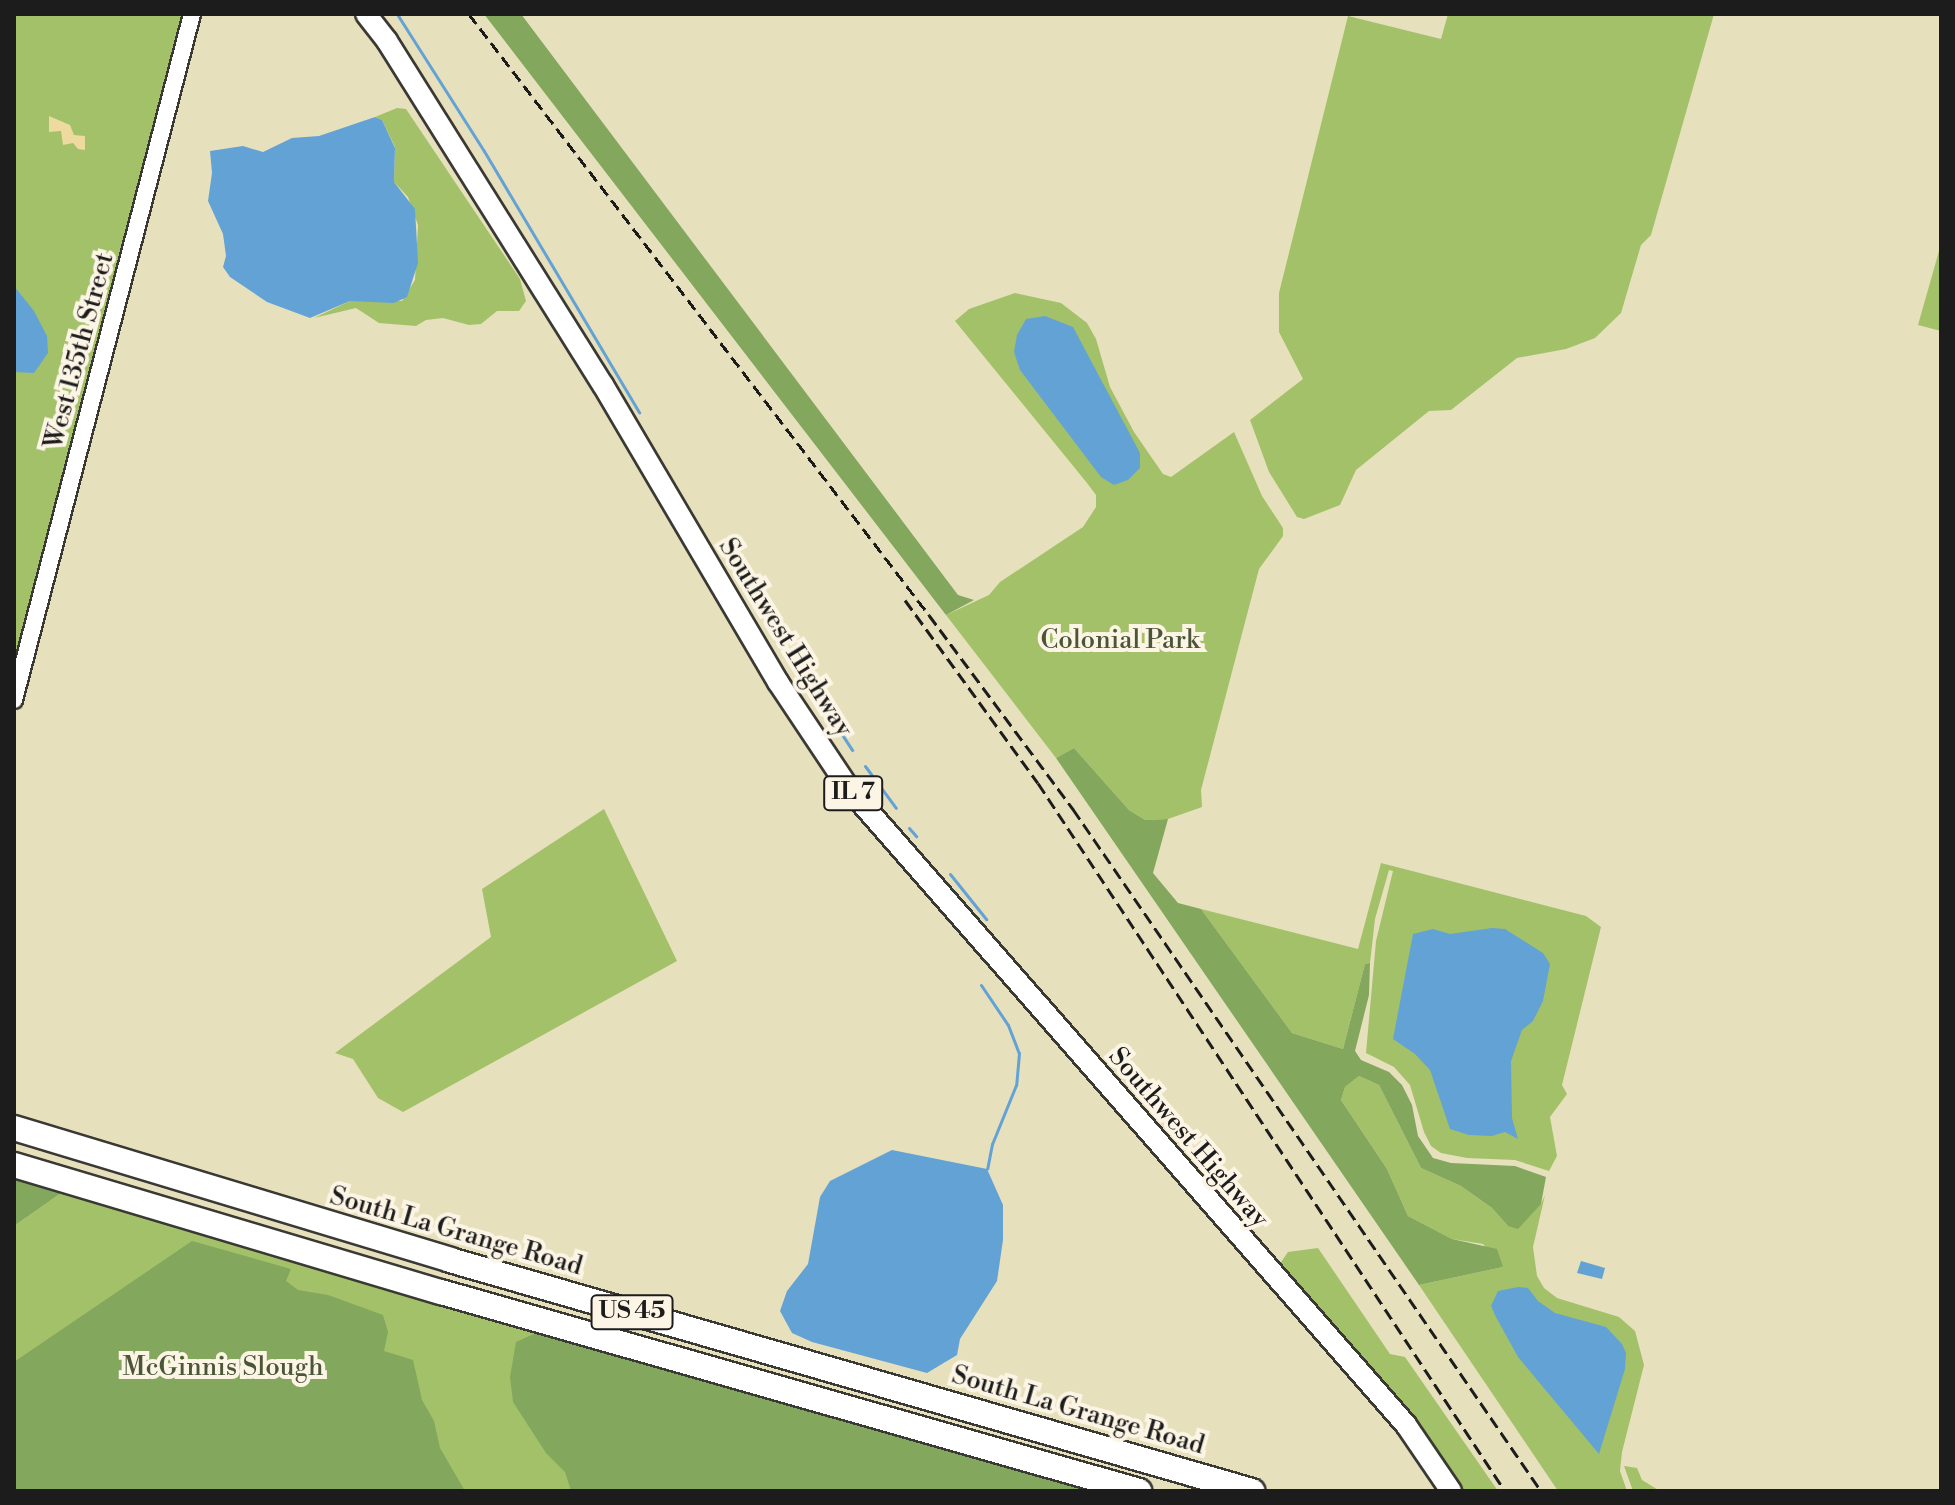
<!DOCTYPE html>
<style>
body{margin:0}
#map{position:relative;width:1955px;height:1505px;overflow:hidden;background:#e7e0bc;font-family:"Libre Bodoni",serif}
div>[style]{position:absolute}
.green>*{inset:0;background:#a3c169}
.forest>*{inset:0;background:#82a75d}
.sand>*{inset:0;background:#eeda9e}
.water>*{inset:0;background:#63a2d5}
.stream>*{height:3px;margin:-1.5px;padding:0 1.5px;transform-origin:1.5px;border-radius:1.5px;background:#63a2d5}
.roads{filter:drop-shadow(2px 0 #3a3934) drop-shadow(-2px 0 #3a3934) drop-shadow(0 2px #3a3934) drop-shadow(0 -2px #3a3934)}
.minor>*{height:16px;margin:-8px;padding:0 8px;transform-origin:8px;border-radius:8px;background:#fff}
.major>*{height:20px;margin:-10px;padding:0 10px;transform-origin:10px;border-radius:10px;background:#fff}
.highway>*{height:24px;margin:-12px;padding:0 12px;transform-origin:12px;border-radius:12px;background:#fff}
.rail>*{height:3px;margin-top:-1.5px;transform-origin:0;background:repeating-linear-gradient(90deg,#1c1c1c 0 12px,transparent 0 18px)}
span{translate:-50% -50%;white-space:nowrap;text-align:center;line-height:1.15;-webkit-text-stroke:8px #fcf5e5;paint-order:stroke}
.shield-label span{padding:2px 6px;background:#fcf5e5;border:2px solid;border-radius:6px;-webkit-text-stroke-width:0}
.shield-label{font-size:24px;color:#1c1c1c;font-weight:700}
.street-label{font-size:26px;color:#1c1c1c}
.park-label{font-size:26px;color:#4b5637}
.frame{position:absolute;inset:0;border:16px solid #1c1c1c;pointer-events:none}
</style>
<div id="map">
<div class="green">
<i style="clip-path:polygon(14px 14px,183px 14px,14px 677px)"></i>
<i style="clip-path:polygon(1448px 14px,1714px 14px,1651px 235px,1641px 245px,1621px 313px,1595px 338px,1566px 349px,1517px 358px,1451px 410px,1429px 411px,1356px 470px,1340px 505px,1304px 519px,1297px 517px,1269px 472px,1250px 420px,1303px 379px,1279px 332px,1279px 293px,1348px 16px,1441px 39px)"></i>
<i style="clip-path:polygon(397px 108px,406px 109px,520px 279px,526px 301px,519px 311px,497px 311px,481px 324px,469px 325px,443px 318px,426px 320px,416px 326px,379px 323px,356px 308px,314px 318px,350px 301px,402px 301px,415px 280px,418px 225px,408px 197px,394px 182px,395px 147px,382px 120px,375px 117px)"></i>
<i style="clip-path:polygon(1941px 244px,1941px 331px,1918px 325px)"></i>
<i style="clip-path:polygon(1015px 293px,1061px 303px,1087px 323px,1096px 339px,1110px 387px,1134px 432px,1163px 474px,1171px 477px,1234px 432px,1262px 496px,1283px 528px,1283px 536px,1259px 569px,1201px 790px,1202px 807px,1168px 819px,1145px 820px,1129px 810px,1074px 748px,1056px 758px,946px 615px,989px 595px,1000px 582px,1083px 527px,1096px 507px,1096px 495px,1087px 483px,955px 321px,969px 309px)"></i>
<i style="clip-path:polygon(604px 809px,677px 961px,403px 1112px,378px 1098px,353px 1059px,335px 1053px,491px 937px,482px 889px)"></i>
<i style="clip-path:polygon(1381px 863px,1586px 916px,1601px 927px,1562px 1085px,1567px 1094px,1550px 1117px,1557px 1156px,1549px 1171px,1515px 1160px,1467px 1158px,1441px 1153px,1431px 1146px,1424px 1132px,1410px 1085px,1394px 1067px,1366px 1053px,1376px 941px,1393px 871px,1389px 870px,1375px 919px,1370px 963px,1365px 964px,1343px 1049px,1292px 1033px,1201px 909px,1358px 949px)"></i>
<i style="clip-path:polygon(1359px 1076px,1379px 1085px,1421px 1168px,1461px 1186px,1492px 1208px,1508px 1226px,1541px 1204px,1545px 1195px,1533px 1247px,1537px 1276px,1544px 1288px,1557px 1298px,1619px 1317px,1635px 1331px,1644px 1365px,1622px 1452px,1620px 1471px,1627px 1491px,1558px 1491px,1419px 1285px,1503px 1267px,1483px 1244px,1452px 1239px,1408px 1216px,1387px 1169px,1341px 1100px,1345px 1087px)"></i>
<i style="clip-path:polygon(64px 1191px,536px 1333px,1095px 1491px,14px 1491px,14px 1226px)"></i>
<i style="clip-path:polygon(1318px 1248px,1390px 1354px,1405px 1357px,1498px 1491px,1461px 1491px,1277px 1268px,1288px 1252px)"></i>
<i style="clip-path:polygon(1624px 1466px,1637px 1468px,1642px 1480px,1660px 1491px,1633px 1491px)"></i>
</div>
<div class="forest">
<i style="clip-path:polygon(484px 14px,521px 14px,958px 595px,974px 600px,946px 615px)"></i>
<i style="clip-path:polygon(1074px 748px,1129px 810px,1145px 820px,1168px 819px,1153px 873px,1178px 903px,1201px 909px,1292px 1033px,1343px 1049px,1365px 964px,1370px 963px,1369px 995px,1355px 1051px,1361px 1060px,1389px 1072px,1402px 1085px,1412px 1105px,1418px 1136px,1433px 1158px,1451px 1163px,1515px 1166px,1546px 1177px,1541px 1204px,1518px 1229px,1508px 1226px,1492px 1208px,1461px 1186px,1421px 1168px,1379px 1085px,1359px 1076px,1345px 1087px,1341px 1100px,1387px 1169px,1408px 1216px,1452px 1239px,1497px 1249px,1503px 1267px,1419px 1285px,1056px 758px)"></i>
<i style="clip-path:polygon(14px 1177px,64px 1191px,14px 1226px)"></i>
<i style="clip-path:polygon(192px 1241px,291px 1269px,286px 1281px,298px 1290px,328px 1295px,383px 1315px,388px 1332px,384px 1351px,413px 1360px,422px 1400px,434px 1421px,440px 1448px,465px 1491px,14px 1491px,14px 1362px)"></i>
<i style="clip-path:polygon(536px 1333px,844px 1419px,1095px 1491px,571px 1491px,565px 1472px,546px 1453px,513px 1402px,510px 1377px,516px 1342px)"></i>
</div>
<div class="sand">
<i style="clip-path:polygon(49px 116px,70px 125px,74px 135px,85px 136px,85px 150px,78px 149px,73px 143px,63px 145px,61px 131px,49px 132px)"></i>
</div>
<div class="water">
<i style="clip-path:polygon(375px 117px,382px 120px,395px 148px,394px 182px,415px 209px,418px 263px,407px 297px,394px 303px,350px 301px,310px 318px,267px 302px,230px 277px,223px 267px,226px 256px,223px 234px,208px 201px,212px 173px,210px 151px,243px 146px,263px 152px,292px 138px,319px 136px)"></i>
<i style="clip-path:polygon(14px 286px,34px 311px,47px 336px,48px 353px,34px 373px,14px 372px)"></i>
<i style="clip-path:polygon(1045px 316px,1073px 327px,1140px 453px,1140px 468px,1128px 480px,1114px 485px,1101px 477px,1020px 370px,1014px 352px,1017px 335px,1026px 319px)"></i>
<i style="clip-path:polygon(1492px 928px,1505px 929px,1543px 953px,1550px 964px,1543px 1001px,1533px 1021px,1522px 1030px,1511px 1061px,1512px 1118px,1518px 1139px,1505px 1132px,1492px 1136px,1469px 1135px,1450px 1129px,1430px 1070px,1415px 1054px,1393px 1039px,1413px 934px,1433px 929px,1450px 934px)"></i>
<i style="clip-path:polygon(892px 1150px,987px 1169px,1003px 1205px,1003px 1240px,997px 1281px,960px 1339px,957px 1355px,927px 1373px,812px 1342px,792px 1333px,780px 1311px,787px 1291px,808px 1264px,820px 1197px,830px 1181px)"></i>
<i style="clip-path:polygon(1581px 1261px,1605px 1268px,1602px 1279px,1577px 1273px)"></i>
<i style="clip-path:polygon(1518px 1287px,1528px 1288px,1538px 1301px,1555px 1313px,1606px 1327px,1622px 1344px,1626px 1353px,1625px 1369px,1599px 1454px,1518px 1357px,1496px 1317px,1491px 1306px,1498px 1291px)"></i>
</div>
<div class="stream">
<i style="left:397px;top:14px;width:162px;rotate:57.6deg"></i>
<i style="left:484px;top:151px;width:304px;rotate:59.3deg"></i>
<i style="left:755px;top:601px;width:178px;rotate:56.9deg"></i>
<i style="left:865px;top:766px;width:52px;rotate:53.6deg"></i>
<i style="left:909px;top:828px;width:11px;rotate:49deg"></i>
<i style="left:950px;top:874px;width:58px;rotate:51.3deg"></i>
<i style="left:981px;top:985px;width:48px;rotate:56deg"></i>
<i style="left:1008px;top:1025px;width:30px;rotate:69deg"></i>
<i style="left:1019px;top:1053px;width:32px;rotate:95deg"></i>
<i style="left:1016px;top:1085px;width:64px;rotate:112.1deg"></i>
<i style="left:992px;top:1144px;width:25px;rotate:101deg"></i>
</div>
<div class="roads">
<div class="minor">
<i style="left:14px;top:700px;width:709px;rotate:-75.45deg"></i>
</div>
<div class="major">
<i style="left:366px;top:14px;width:34px;rotate:52deg"></i>
<i style="left:387px;top:41px;width:406px;rotate:57.9deg"></i>
<i style="left:603px;top:385px;width:345px;rotate:59.5deg"></i>
<i style="left:778px;top:682px;width:130px;rotate:56.3deg"></i>
<i style="left:850px;top:790px;width:844px;rotate:48.79deg"></i>
<i style="left:1406px;top:1425px;width:80px;rotate:55.7deg"></i>
</div>
<div class="highway">
<i style="left:14px;top:1128px;width:456px;rotate:16.8deg"></i>
<i style="left:450px;top:1260px;width:835px;rotate:16.07deg"></i>
<i style="left:14px;top:1165px;width:445px;rotate:16.6deg"></i>
<i style="left:441px;top:1292px;width:726px;rotate:15.91deg"></i>
</div>
</div>
<div class="rail">
<i style="left:469px;top:14px;width:757px;rotate:52.57deg"></i>
<i style="left:929px;top:615px;width:242px;rotate:53.4deg"></i>
<i style="left:1073px;top:809px;width:827px;rotate:55.54deg"></i>
<i style="left:905px;top:600px;width:226px;rotate:54deg"></i>
<i style="left:1038px;top:783px;width:848px;rotate:56.59deg"></i>
</div>
<div class="shield-label">
<span style="left:853px;top:793px">IL 7</span>
<span style="left:632px;top:1312px">US 45</span>
</div>
<div class="street-label">
<span style="left:80px;top:351px;rotate:-75deg">West 135th Street</span>
<span style="left:785px;top:638px;rotate:58deg">Southwest Highway</span>
<span style="left:1188px;top:1138px;rotate:49deg">Southwest Highway</span>
<span style="left:456px;top:1232px;rotate:16deg">South La Grange Road</span>
<span style="left:1078px;top:1411px;rotate:16deg">South La Grange Road</span>
</div>
<div class="park-label">
<span style="left:1120px;top:641px">Colonial Park</span>
<span style="left:223px;top:1368px">McGinnis Slough</span>
</div>
<div class="frame"></div>
</div>
